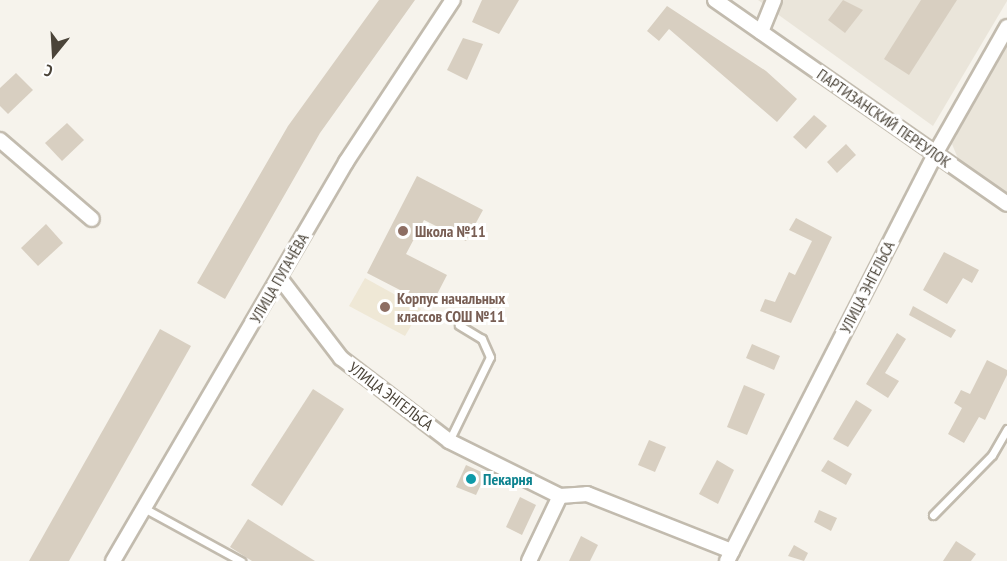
<!DOCTYPE html>
<meta charset="utf-8">
<style>
body{margin:0}
#map{position:relative;width:1007px;height:561px;overflow:hidden;background:#f6f3ec;font-family:"PT Sans Narrow",sans-serif}
div>[style]{position:absolute}
.residential>*{inset:0;background:#eae5da}
.education>*{inset:0;background:#efe8d6}
.building>*{inset:0;background:#d8cfc1}
.roads{filter:drop-shadow(2px 0 #c2bbae) drop-shadow(-2px 0 #c2bbae) drop-shadow(0 2px #c2bbae) drop-shadow(0 -2px #c2bbae)}
.service>*{height:7px;margin:-3.5px;padding:0 3.5px;transform-origin:3.5px;border-radius:3.5px;background:#fff}
.minor>*{height:14px;margin:-7px;padding:0 7px;transform-origin:7px;border-radius:7px;background:#fff}
.dots>*{width:16px;height:16px;translate:-50% -50%;box-sizing:border-box;border:3px solid #fff;border-radius:50%}
span{translate:-50% -50%;white-space:nowrap;text-align:center;line-height:1.15;-webkit-text-stroke:6px #fff;paint-order:stroke}
.street-label{font-size:16px;color:#4b4439}
.education-label{font-size:16px;color:#785e54;font-weight:700}
.left{translate:0 -50%;text-align:left}
.culture-label{font-size:16px;color:#0d838f;font-weight:700}
.north{position:absolute;left:24px;top:24px;width:60px;height:60px;-webkit-text-stroke:4px #fff;paint-order:stroke;rotate:198deg;font-size:16px;font-weight:700;line-height:24px;text-align:center;color:#4b4439}
.north::after{content:'';display:block;margin:auto;width:21px;height:27px;background:#4b4439;clip-path:polygon(50% 0,100% 100%,50% 72%,0 100%)}
</style>
<div id="map">
<div class="residential">
<i style="clip-path:polygon(758px 0,1007px 0,1007px 1px,933px 126px)"></i>
<i style="clip-path:polygon(1007px 40px,1007px 197px,961px 166px,952px 144px)"></i>
</div>
<div class="education">
<i style="clip-path:polygon(365px 278px,421px 309px,405px 336px,349px 306px)"></i>
</div>
<div class="building">
<i style="clip-path:polygon(379px 0,415px 0,320px 133px,225px 299px,197px 283px,288px 126px)"></i>
<i style="clip-path:polygon(482px 0,519px 0,499px 34px,472px 22px)"></i>
<i style="clip-path:polygon(843px 0,863px 10px,845px 33px,828px 20px)"></i>
<i style="clip-path:polygon(921px 0,957px 0,909px 75px,884px 59px)"></i>
<i style="clip-path:polygon(667px 6px,766px 71px,797px 99px,777px 122px,669px 29px,659px 41px,647px 31px)"></i>
<i style="clip-path:polygon(463px 38px,483px 44px,467px 80px,447px 70px)"></i>
<i style="clip-path:polygon(16px 73px,33px 90px,8px 114px,0 106px,0 88px)"></i>
<i style="clip-path:polygon(814px 115px,827px 126px,806px 149px,793px 137px)"></i>
<i style="clip-path:polygon(67px 123px,84px 140px,62px 161px,45px 143px)"></i>
<i style="clip-path:polygon(846px 144px,856px 155px,837px 173px,827px 162px)"></i>
<i style="clip-path:polygon(417px 176px,483px 210px,466px 241px,424px 220px,406px 254px,447px 275px,431px 306px,367px 273px)"></i>
<i style="clip-path:polygon(796px 218px,832px 237px,791px 323px,760px 311px,765px 299px,775px 302px,789px 272px,795px 275px,812px 241px,789px 230px)"></i>
<i style="clip-path:polygon(46px 224px,63px 243px,38px 266px,21px 248px)"></i>
<i style="clip-path:polygon(944px 252px,979px 270px,972px 283px,963px 278px,947px 304px,923px 290px)"></i>
<i style="clip-path:polygon(913px 306px,956px 330px,951px 338px,909px 315px)"></i>
<i style="clip-path:polygon(160px 329px,191px 346px,111px 487px,69px 561px,29px 561px)"></i>
<i style="clip-path:polygon(897px 333px,906px 339px,885px 373px,899px 381px,888px 398px,866px 384px)"></i>
<i style="clip-path:polygon(752px 344px,780px 356px,774px 370px,746px 358px)"></i>
<i style="clip-path:polygon(987px 360px,1007px 370px,1007px 375px,985px 420px,979px 417px,964px 443px,948px 434px,962px 408px,954px 403px,961px 390px,970px 394px)"></i>
<i style="clip-path:polygon(744px 385px,765px 394px,747px 435px,727px 427px)"></i>
<i style="clip-path:polygon(313px 389px,344px 409px,282px 506px,251px 485px)"></i>
<i style="clip-path:polygon(856px 400px,872px 410px,848px 447px,833px 439px)"></i>
<i style="clip-path:polygon(649px 440px,666px 447px,655px 472px,638px 465px)"></i>
<i style="clip-path:polygon(717px 460px,734px 470px,718px 504px,699px 494px)"></i>
<i style="clip-path:polygon(828px 460px,852px 474px,846px 485px,821px 471px)"></i>
<i style="clip-path:polygon(466px 465px,486px 474px,476px 495px,456px 487px)"></i>
<i style="clip-path:polygon(520px 497px,536px 505px,522px 535px,506px 527px)"></i>
<i style="clip-path:polygon(819px 510px,837px 518px,831px 531px,814px 522px)"></i>
<i style="clip-path:polygon(248px 519px,315px 561px,252px 561px,230px 547px)"></i>
<i style="clip-path:polygon(581px 536px,598px 545px,590px 561px,569px 561px)"></i>
<i style="clip-path:polygon(956px 541px,976px 554px,971px 561px,943px 561px)"></i>
<i style="clip-path:polygon(794px 545px,808px 553px,804px 561px,788px 556px)"></i>
</div>
<div class="roads">
<div class="service">
<i style="left:449px;top:441px;width:93px;rotate:-64deg"></i>
<i style="left:490px;top:357px;width:20px;rotate:-114deg"></i>
<i style="left:482px;top:339px;width:27px;rotate:-149deg"></i>
<i style="left:144px;top:508px;width:111px;rotate:28.7deg"></i>
<i style="left:933px;top:515px;width:84px;rotate:-45.5deg"></i>
<i style="left:992px;top:455px;width:30px;rotate:-60deg"></i>
</div>
<div class="minor">
<i style="left:715px;top:0;width:356px;rotate:34.9deg"></i>
<i style="left:761px;top:32px;width:35px;rotate:-68deg"></i>
<i style="left:0;top:140px;width:121px;rotate:40.7deg"></i>
<i style="left:279px;top:277px;width:102px;rotate:52.6deg"></i>
<i style="left:341px;top:358px;width:136px;rotate:37.5deg"></i>
<i style="left:449px;top:441px;width:124px;rotate:26.4deg"></i>
<i style="left:560px;top:496px;width:27px;rotate:-4deg"></i>
<i style="left:587px;top:494px;width:156px;rotate:21.5deg"></i>
<i style="left:113px;top:561px;width:462px;rotate:-59.7deg"></i>
<i style="left:346px;top:162px;width:194px;rotate:-56.6deg"></i>
<i style="left:529px;top:561px;width:72px;rotate:-64.5deg"></i>
<i style="left:727px;top:561px;width:457px;rotate:-62.9deg"></i>
<i style="left:935px;top:154px;width:146px;rotate:-60.4deg"></i>
</div>
</div>
<div class="dots">
<i style="left:403px;top:231px;background:#8d6e63"></i>
<i style="left:385px;top:307px;background:#8d6e63"></i>
<i style="left:471px;top:479px;background:#0f9aa8"></i>
</div>
<div class="street-label">
<span style="left:884px;top:118px;rotate:35deg">ПАРТИЗАНСКИЙ ПЕРЕУЛОК</span>
<span style="left:279px;top:278px;rotate:-60deg">УЛИЦА ПУГАЧЁВА</span>
<span style="left:867px;top:287px;rotate:-63deg">УЛИЦА ЭНГЕЛЬСА</span>
<span style="left:391px;top:396px;rotate:37deg">УЛИЦА ЭНГЕЛЬСА</span>
</div>
<div class="education-label">
<span class="left" style="left:415px;top:231px">Школа №11</span>
<span class="left" style="left:397px;top:307px">Корпус начальных<br>классов СОШ №11</span>
</div>
<div class="culture-label">
<span class="left" style="left:483px;top:479px">Пекарня</span>
</div>
<div class="north">С</div>
</div>
